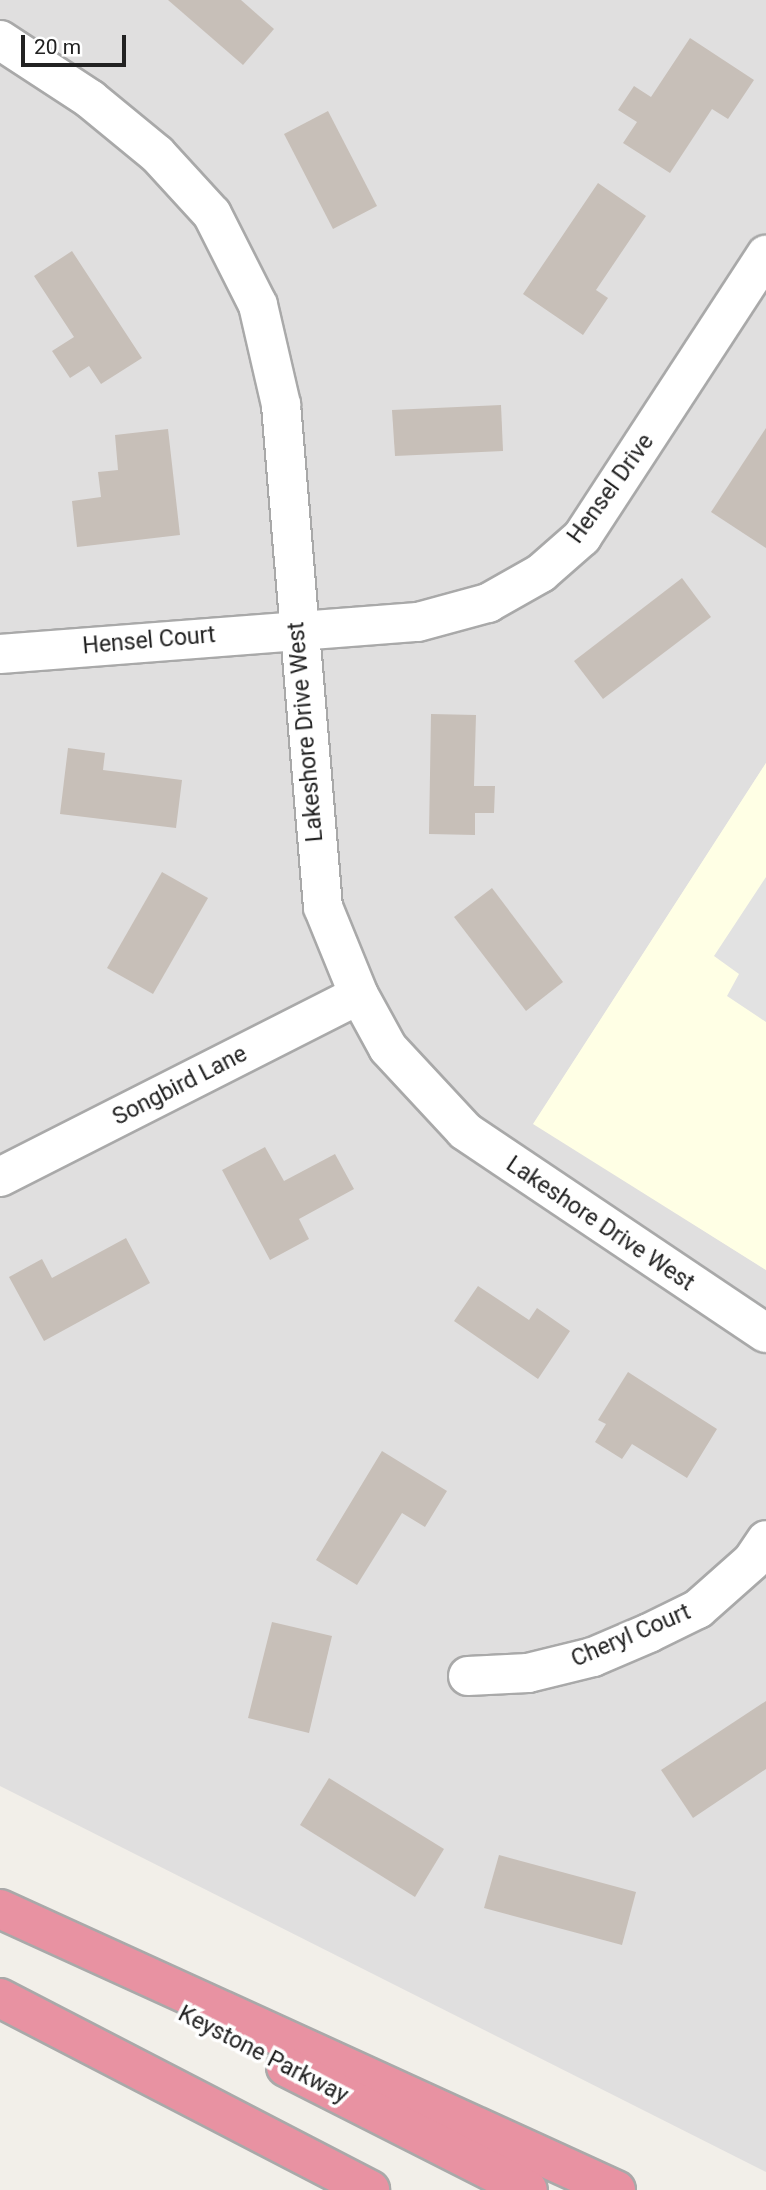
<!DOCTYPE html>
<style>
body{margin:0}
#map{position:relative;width:766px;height:2190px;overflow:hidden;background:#f2efe9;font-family:Roboto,sans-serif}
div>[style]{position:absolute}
.residential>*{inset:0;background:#e0dfdf}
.education>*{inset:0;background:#ffffe5}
.parking>*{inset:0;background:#e2e2e2}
.building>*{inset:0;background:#c7bfb8}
.roads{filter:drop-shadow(2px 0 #a9a9a9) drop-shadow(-2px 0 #a9a9a9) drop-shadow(0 2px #a9a9a9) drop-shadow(0 -2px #a9a9a9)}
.minor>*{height:38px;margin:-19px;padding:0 19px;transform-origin:19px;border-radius:19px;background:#fff}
.highway>*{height:38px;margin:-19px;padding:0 19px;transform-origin:19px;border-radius:19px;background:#e892a2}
span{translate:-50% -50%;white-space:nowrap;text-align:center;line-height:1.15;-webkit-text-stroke:7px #fff;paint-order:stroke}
.street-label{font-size:23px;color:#222}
.scale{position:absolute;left:21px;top:35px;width:105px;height:32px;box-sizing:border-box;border:4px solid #222;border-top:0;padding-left:9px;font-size:21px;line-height:24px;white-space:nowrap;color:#222;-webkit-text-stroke:5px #fff;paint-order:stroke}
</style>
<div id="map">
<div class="residential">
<i style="clip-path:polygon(0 0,766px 0,766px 763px,534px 1123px,766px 1270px,766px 2172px,0 1786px)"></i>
</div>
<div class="education">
<i style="clip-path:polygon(766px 763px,766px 1270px,533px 1124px)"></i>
</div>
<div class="parking">
<i style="clip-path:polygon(766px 877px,766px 1022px,727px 996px,739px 974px,714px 956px)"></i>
</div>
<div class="building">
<i style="clip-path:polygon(168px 0,241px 0,274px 29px,243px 65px)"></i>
<i style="clip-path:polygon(690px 38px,754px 80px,728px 119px,712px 109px,670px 173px,623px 143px,637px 122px,618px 110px,634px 86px,651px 97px)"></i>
<i style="clip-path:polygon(328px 111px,377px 206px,333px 229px,284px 134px)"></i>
<i style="clip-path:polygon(598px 183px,646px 216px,596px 290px,608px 298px,583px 335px,523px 294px)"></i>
<i style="clip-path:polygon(72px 251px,142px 358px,101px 384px,89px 366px,70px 378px,52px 351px,74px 337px,34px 276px)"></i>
<i style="clip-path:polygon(501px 405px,503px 451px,395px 456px,392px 410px)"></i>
<i style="clip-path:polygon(766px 428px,766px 548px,711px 512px)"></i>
<i style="clip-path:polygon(168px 429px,180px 535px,77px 547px,72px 501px,101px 497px,98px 472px,118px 470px,115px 435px)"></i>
<i style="clip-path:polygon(682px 578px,711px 617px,603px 699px,574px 661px)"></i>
<i style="clip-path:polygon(431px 714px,476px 715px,474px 786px,495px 786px,494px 813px,475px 813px,475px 835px,429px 834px)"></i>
<i style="clip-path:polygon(68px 748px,105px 753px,103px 770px,182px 780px,176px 828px,60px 814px)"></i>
<i style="clip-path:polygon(162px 872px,208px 898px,153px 994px,107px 968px)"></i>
<i style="clip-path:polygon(492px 888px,563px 982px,526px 1011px,454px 917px)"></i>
<i style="clip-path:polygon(265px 1147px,284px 1181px,335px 1154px,354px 1189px,299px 1219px,309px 1239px,270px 1260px,222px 1170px)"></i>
<i style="clip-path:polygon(126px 1238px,150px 1283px,44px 1341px,9px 1277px,42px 1259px,52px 1278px)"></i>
<i style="clip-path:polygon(478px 1286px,529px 1320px,537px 1308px,570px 1331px,538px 1379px,454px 1321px)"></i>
<i style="clip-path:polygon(628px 1372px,717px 1429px,687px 1478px,632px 1444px,622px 1459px,595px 1442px,606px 1424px,598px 1420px)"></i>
<i style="clip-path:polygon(382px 1451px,447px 1491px,425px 1527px,402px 1513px,357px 1585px,316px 1560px)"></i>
<i style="clip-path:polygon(272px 1622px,332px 1636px,309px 1733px,248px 1718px)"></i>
<i style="clip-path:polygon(766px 1701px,766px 1769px,693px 1818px,661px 1770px)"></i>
<i style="clip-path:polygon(329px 1778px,444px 1849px,415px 1897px,300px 1825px)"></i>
<i style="clip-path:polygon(499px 1855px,636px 1892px,622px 1945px,484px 1908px)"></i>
</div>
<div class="roads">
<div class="minor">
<i style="left:0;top:40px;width:108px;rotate:33.2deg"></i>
<i style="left:90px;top:99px;width:87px;rotate:39.4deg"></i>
<i style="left:157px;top:154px;width:81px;rotate:47.5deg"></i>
<i style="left:212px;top:214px;width:102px;rotate:63.2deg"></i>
<i style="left:258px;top:305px;width:103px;rotate:77deg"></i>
<i style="left:281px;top:405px;width:504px;rotate:85.22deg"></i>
<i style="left:323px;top:907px;width:95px;rotate:67.8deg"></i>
<i style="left:359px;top:995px;width:60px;rotate:61.3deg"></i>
<i style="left:388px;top:1048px;width:113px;rotate:47.1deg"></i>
<i style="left:465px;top:1131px;width:362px;rotate:33.9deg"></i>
<i style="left:0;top:654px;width:419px;rotate:-4.4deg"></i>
<i style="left:418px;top:622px;width:73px;rotate:-15.2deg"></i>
<i style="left:488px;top:603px;width:61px;rotate:-29.5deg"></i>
<i style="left:541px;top:573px;width:55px;rotate:-41.3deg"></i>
<i style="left:582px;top:537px;width:337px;rotate:-56.9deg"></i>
<i style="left:0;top:1177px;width:402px;rotate:-26.9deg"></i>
<i style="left:468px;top:1676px;width:60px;rotate:-2.9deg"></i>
<i style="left:528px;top:1673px;width:67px;rotate:-13.8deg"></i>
<i style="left:593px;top:1657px;width:61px;rotate:-23.2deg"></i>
<i style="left:649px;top:1633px;width:55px;rotate:-26.1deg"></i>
<i style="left:698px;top:1609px;width:72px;rotate:-41.6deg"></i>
<i style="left:752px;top:1561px;width:25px;rotate:-56deg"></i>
</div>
<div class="highway">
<i style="left:0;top:1909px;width:677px;rotate:24.52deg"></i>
<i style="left:0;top:1998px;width:417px;rotate:27.4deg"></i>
<i style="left:286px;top:2067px;width:271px;rotate:26.9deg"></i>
</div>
</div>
<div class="street-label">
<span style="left:611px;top:489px;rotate:-54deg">Hensel Drive</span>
<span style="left:149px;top:641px;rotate:-5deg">Hensel Court</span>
<span style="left:306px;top:732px;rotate:-95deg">Lakeshore Drive West</span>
<span style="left:180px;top:1086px;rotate:-27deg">Songbird Lane</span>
<span style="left:600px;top:1224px;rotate:34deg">Lakeshore Drive West</span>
<span style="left:631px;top:1636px;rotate:-23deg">Cheryl Court</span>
<span style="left:263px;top:2055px;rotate:27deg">Keystone Parkway</span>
</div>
<div class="scale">20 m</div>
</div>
